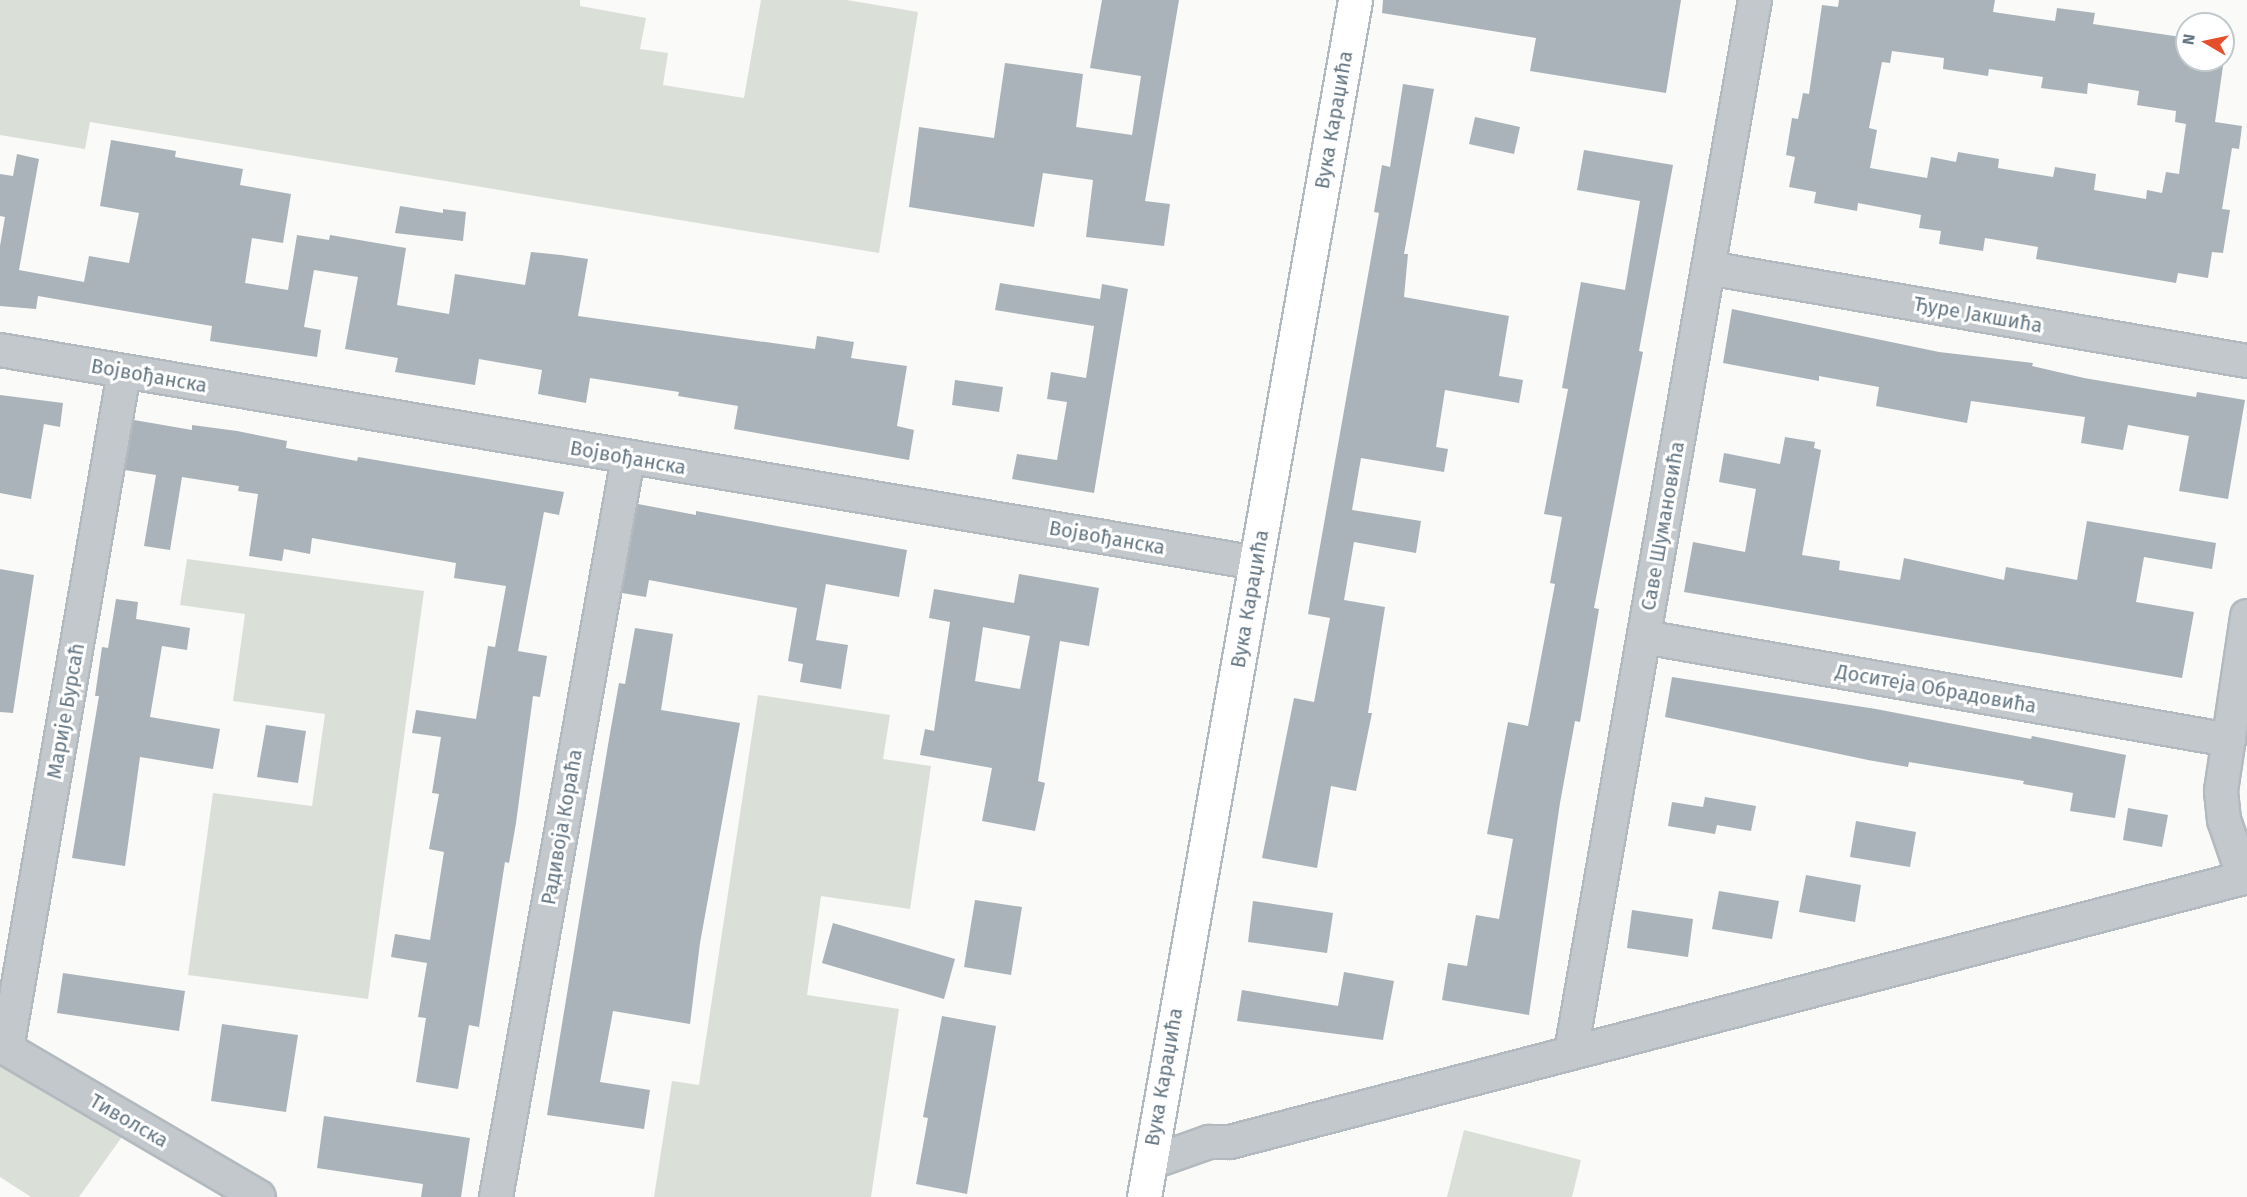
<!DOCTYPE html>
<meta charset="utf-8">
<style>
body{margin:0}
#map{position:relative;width:2247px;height:1197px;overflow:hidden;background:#fafaf8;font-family:"Fira Sans",sans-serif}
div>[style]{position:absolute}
.green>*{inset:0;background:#dadfd7}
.building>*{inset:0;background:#aab3b9}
.roads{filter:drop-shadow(2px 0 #b3babf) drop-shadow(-2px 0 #b3babf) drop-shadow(0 2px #b3babf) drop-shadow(0 -2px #b3babf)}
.street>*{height:32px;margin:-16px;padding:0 16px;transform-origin:16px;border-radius:16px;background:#c3c8cc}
.secondary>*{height:33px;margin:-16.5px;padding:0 16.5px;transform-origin:16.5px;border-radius:16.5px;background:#fff}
span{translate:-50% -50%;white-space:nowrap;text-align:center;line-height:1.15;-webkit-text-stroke:6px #fff;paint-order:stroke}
.street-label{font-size:20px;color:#657783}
.north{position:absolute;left:2175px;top:12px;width:60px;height:60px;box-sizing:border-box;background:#fff;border:2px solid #c1c9cd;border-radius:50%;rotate:279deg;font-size:16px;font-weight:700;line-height:24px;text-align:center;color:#657783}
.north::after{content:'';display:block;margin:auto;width:21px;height:27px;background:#e64f2c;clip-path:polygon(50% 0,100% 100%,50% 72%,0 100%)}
</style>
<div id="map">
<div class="green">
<i style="clip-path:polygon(0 0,580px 0,580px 6px,646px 18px,640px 49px,668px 53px,663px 85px,744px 98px,761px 0,847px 0,918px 12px,879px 253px,90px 122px,85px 149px,0 135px)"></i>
<i style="clip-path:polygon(187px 559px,424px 591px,368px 999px,188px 975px,213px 793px,312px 806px,325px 714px,233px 701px,245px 614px,180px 605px)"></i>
<i style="clip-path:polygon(758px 695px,890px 715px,883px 759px,931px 766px,910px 909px,821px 896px,807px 995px,899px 1009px,871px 1197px,654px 1197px,672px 1081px,699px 1085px)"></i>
<i style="clip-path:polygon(0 1060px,124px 1134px,79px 1197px,31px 1197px,0 1177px)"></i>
<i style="clip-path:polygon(1464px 1130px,1581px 1160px,1572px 1197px,1447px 1197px)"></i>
</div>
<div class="building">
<i style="clip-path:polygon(1102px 0,1179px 0,1145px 201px,1170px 204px,1164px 246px,1086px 237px,1093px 180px,1043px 173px,1034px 227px,909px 207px,919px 127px,994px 138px,1005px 63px,1083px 74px,1076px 127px,1132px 135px,1141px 76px,1090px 68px)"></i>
<i style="clip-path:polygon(1383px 0,1681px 0,1666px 93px,1530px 71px,1536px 38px,1382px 13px)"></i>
<i style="clip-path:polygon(evenodd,1839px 0,1995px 0,1993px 12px,2055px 21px,2057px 8px,2095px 13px,2093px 24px,2181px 37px,2180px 44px,2187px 45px,2187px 60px,2210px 60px,2209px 64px,2223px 66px,2215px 122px,2242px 126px,2239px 149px,2232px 148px,2222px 209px,2230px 210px,2223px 253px,2212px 252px,2208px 278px,2178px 273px,2176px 283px,2036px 259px,2038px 247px,1985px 238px,1983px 251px,1939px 244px,1941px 231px,1919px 228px,1921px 215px,1858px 203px,1857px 211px,1814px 203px,1816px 192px,1789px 187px,1795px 157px,1786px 155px,1792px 118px,1798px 119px,1803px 93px,1809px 94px,1822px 5px,1838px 7px,1839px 0,1892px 51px,1944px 58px,1943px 69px,1988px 76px,1989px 69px,2043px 77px,2041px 88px,2087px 94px,2088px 83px,2139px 91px,2137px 105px,2176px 111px,2175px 122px,2186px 124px,2179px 174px,2166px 172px,2162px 193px,2147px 190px,2146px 199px,2094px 190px,2096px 174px,2055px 167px,2053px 177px,1998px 168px,1999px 159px,1958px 152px,1956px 162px,1931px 157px,1927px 178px,1870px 168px,1877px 130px,1869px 128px,1882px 62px,1890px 63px,1892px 51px)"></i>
<i style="clip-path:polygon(1403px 84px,1434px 89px,1404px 254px,1408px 254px,1404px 297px,1509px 316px,1499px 376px,1523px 380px,1519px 403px,1445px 390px,1436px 447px,1448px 449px,1444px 472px,1361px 458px,1352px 510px,1421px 521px,1416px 553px,1354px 542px,1344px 600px,1385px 607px,1368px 713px,1372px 713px,1356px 791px,1331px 786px,1317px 868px,1262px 858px,1294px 698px,1314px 702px,1330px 618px,1308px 614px,1379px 213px,1374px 212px,1382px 165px,1390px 167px)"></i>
<i style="clip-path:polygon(1475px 117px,1520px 127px,1514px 154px,1469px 144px)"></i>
<i style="clip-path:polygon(111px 140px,176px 151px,175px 157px,243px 169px,240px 185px,291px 194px,283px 243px,252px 238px,245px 283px,288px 290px,297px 235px,329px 240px,330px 235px,406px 248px,397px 305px,449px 314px,455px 274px,525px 285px,531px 252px,561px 255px,588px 259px,578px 316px,815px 349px,817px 336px,854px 342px,851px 358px,907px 366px,897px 426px,914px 430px,909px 460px,734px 429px,738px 406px,678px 396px,679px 392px,590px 378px,586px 403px,538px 394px,542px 370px,479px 359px,475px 385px,395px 372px,398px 358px,345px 349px,358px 277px,314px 270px,304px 327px,321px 330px,317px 357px,210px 341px,212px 326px,38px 296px,36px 309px,0 306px,0 246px,5px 217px,0 216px,0 174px,13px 176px,17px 154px,39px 159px,19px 270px,84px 282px,89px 256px,129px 263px,139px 213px,100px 206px)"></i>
<i style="clip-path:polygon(1584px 150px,1673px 165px,1639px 351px,1643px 352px,1594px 608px,1599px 609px,1580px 722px,1575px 721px,1560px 803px,1529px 1015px,1442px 1000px,1448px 963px,1467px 966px,1476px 915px,1499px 919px,1513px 839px,1487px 834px,1508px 722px,1528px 726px,1555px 584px,1550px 583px,1562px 517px,1544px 514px,1568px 389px,1562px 388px,1581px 282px,1625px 290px,1640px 201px,1577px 190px)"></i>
<i style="clip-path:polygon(400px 206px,443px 213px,443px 209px,466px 212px,463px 241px,395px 233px)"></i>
<i style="clip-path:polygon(1000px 283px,1100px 299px,1102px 284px,1128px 289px,1094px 493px,1012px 479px,1017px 454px,1057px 460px,1067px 402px,1047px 399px,1051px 372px,1086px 378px,1094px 326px,995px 310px)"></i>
<i style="clip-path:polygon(1732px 309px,1939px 352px,2033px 363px,2032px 366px,2084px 378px,2196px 397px,2197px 392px,2245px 400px,2228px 499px,2179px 491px,2189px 436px,2128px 425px,2123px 450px,2081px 443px,2085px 417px,1971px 401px,1967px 423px,1876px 406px,1879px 387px,1819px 376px,1819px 381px,1723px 363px)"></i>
<i style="clip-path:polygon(955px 380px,1003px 387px,999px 412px,952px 405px)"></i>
<i style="clip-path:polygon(0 395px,63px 403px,60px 427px,44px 424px,31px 499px,0 493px)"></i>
<i style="clip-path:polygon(134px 420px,192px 430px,192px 425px,237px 431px,287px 441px,286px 448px,357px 461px,358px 457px,564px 492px,559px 515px,544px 512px,518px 651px,547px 656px,540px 697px,533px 696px,516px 823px,509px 863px,505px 862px,479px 1027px,469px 1025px,458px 1089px,416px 1082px,426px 1018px,418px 1017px,427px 963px,391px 957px,395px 934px,430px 940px,444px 852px,429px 849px,439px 794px,432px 793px,441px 737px,412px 733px,416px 710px,476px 719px,488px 646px,495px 647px,506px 586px,454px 578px,456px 563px,312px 538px,310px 554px,284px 549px,282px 561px,249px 556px,258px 494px,238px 491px,239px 486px,182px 477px,170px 550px,144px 546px,156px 475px,125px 470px)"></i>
<i style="clip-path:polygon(1785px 437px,1815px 442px,1814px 448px,1821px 450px,1802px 555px,1840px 561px,1839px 570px,1900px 580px,1904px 558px,2004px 580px,2006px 567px,2077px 580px,2087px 521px,2216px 543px,2212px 569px,2144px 557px,2136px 602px,2194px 612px,2182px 678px,1684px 592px,1693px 542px,1745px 552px,1756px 489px,1719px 482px,1724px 453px,1780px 464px)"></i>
<i style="clip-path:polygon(638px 504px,696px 515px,696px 511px,907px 550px,899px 597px,826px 584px,816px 640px,848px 645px,841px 689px,800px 682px,803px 664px,788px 661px,797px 608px,649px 580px,646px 597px,622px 593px)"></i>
<i style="clip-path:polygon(0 569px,34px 575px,13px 713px,0 712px)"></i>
<i style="clip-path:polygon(evenodd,1019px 574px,1099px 588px,1089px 646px,1060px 641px,1038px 781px,1045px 783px,1035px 831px,982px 821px,992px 768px,920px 755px,925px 729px,934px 731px,950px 622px,929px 618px,934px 589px,1014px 603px,1019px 574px,983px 627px,1030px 636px,1020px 689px,975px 681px,983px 627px)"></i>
<i style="clip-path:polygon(116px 599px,138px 602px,136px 619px,190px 628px,187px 650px,162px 646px,150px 717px,220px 729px,213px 769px,140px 757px,125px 866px,72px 858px,99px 696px,95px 696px,102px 647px,108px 648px)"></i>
<i style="clip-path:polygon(635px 628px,673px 634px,661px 710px,740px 723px,700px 943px,690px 1024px,613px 1011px,600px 1082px,650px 1090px,644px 1129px,547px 1115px,609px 739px,619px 683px,625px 684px)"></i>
<i style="clip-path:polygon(1672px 677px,1876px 709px,2031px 739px,2032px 736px,2126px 755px,2115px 818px,2070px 811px,2073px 793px,2023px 784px,2024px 781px,1909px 762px,1908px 767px,1868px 760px,1665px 717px)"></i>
<i style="clip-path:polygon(266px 725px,306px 731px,298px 783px,257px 777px)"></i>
<i style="clip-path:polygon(1705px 797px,1756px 806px,1751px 831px,1717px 825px,1715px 834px,1668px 826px,1672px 802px,1703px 807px)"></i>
<i style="clip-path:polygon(2128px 808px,2168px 815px,2162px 847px,2123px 840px)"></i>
<i style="clip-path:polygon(1856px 821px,1916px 832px,1910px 867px,1850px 857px)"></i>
<i style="clip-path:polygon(1806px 875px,1861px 885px,1855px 922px,1799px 912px)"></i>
<i style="clip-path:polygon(1719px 891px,1779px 901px,1772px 939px,1712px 929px)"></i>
<i style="clip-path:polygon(975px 900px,1022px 907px,1011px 975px,964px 967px)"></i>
<i style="clip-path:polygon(1253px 901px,1333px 913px,1327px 953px,1248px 942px)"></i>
<i style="clip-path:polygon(1632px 910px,1693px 919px,1688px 957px,1627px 948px)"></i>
<i style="clip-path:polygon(833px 923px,955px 959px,944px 999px,822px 963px)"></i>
<i style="clip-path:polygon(1344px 972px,1394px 981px,1383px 1040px,1237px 1021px,1242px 990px,1338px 1006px)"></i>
<i style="clip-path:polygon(63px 973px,185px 991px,179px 1031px,57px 1013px)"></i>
<i style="clip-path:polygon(942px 1016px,996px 1026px,967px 1194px,916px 1184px,928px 1118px,923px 1117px)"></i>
<i style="clip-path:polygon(222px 1024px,298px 1035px,286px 1112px,211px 1101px)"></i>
<i style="clip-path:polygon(324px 1116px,470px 1138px,461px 1197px,421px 1197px,423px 1184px,317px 1168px)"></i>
</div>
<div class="roads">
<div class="street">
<i style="left:1708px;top:268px;width:547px;rotate:9.79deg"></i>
<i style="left:0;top:350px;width:1274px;rotate:9.62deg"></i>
<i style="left:1644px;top:637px;width:594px;rotate:9.99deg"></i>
<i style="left:2244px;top:878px;width:61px;rotate:-109deg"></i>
<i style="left:2224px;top:820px;width:29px;rotate:-96deg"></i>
<i style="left:2221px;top:791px;width:177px;rotate:-81.5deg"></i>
<i style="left:0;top:1045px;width:300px;rotate:30.4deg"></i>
<i style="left:7px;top:1049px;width:687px;rotate:-80.19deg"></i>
<i style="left:1571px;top:1052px;width:1068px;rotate:-80.08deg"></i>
<i style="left:1150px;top:1163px;width:63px;rotate:-19.6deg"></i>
<i style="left:1209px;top:1142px;width:21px"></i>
<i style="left:1230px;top:1142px;width:1051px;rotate:-14.6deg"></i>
<i style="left:496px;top:1197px;width:751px;rotate:-79.87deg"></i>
</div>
<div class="secondary">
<i style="left:1144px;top:1197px;width:1215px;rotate:-80deg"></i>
</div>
</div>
<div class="street-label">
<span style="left:1334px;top:120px;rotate:-80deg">Вука Караџића</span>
<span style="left:1978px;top:315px;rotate:10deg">Ђуре Јакшића</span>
<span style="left:149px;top:376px;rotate:10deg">Војвођанска</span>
<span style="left:628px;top:458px;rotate:10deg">Војвођанска</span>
<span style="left:1663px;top:526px;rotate:-80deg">Саве Шумановића</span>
<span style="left:1107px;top:538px;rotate:10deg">Војвођанска</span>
<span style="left:1250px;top:599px;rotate:-80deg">Вука Караџића</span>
<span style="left:1936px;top:689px;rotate:10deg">Доситеја Обрадовића</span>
<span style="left:66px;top:711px;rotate:-80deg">Марије Бурсаћ</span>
<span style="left:562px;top:827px;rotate:-80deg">Радивоја Кораћа</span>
<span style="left:1164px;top:1077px;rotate:-80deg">Вука Караџића</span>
<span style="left:129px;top:1121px;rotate:30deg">Тиволска</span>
</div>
<div class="north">N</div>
</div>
